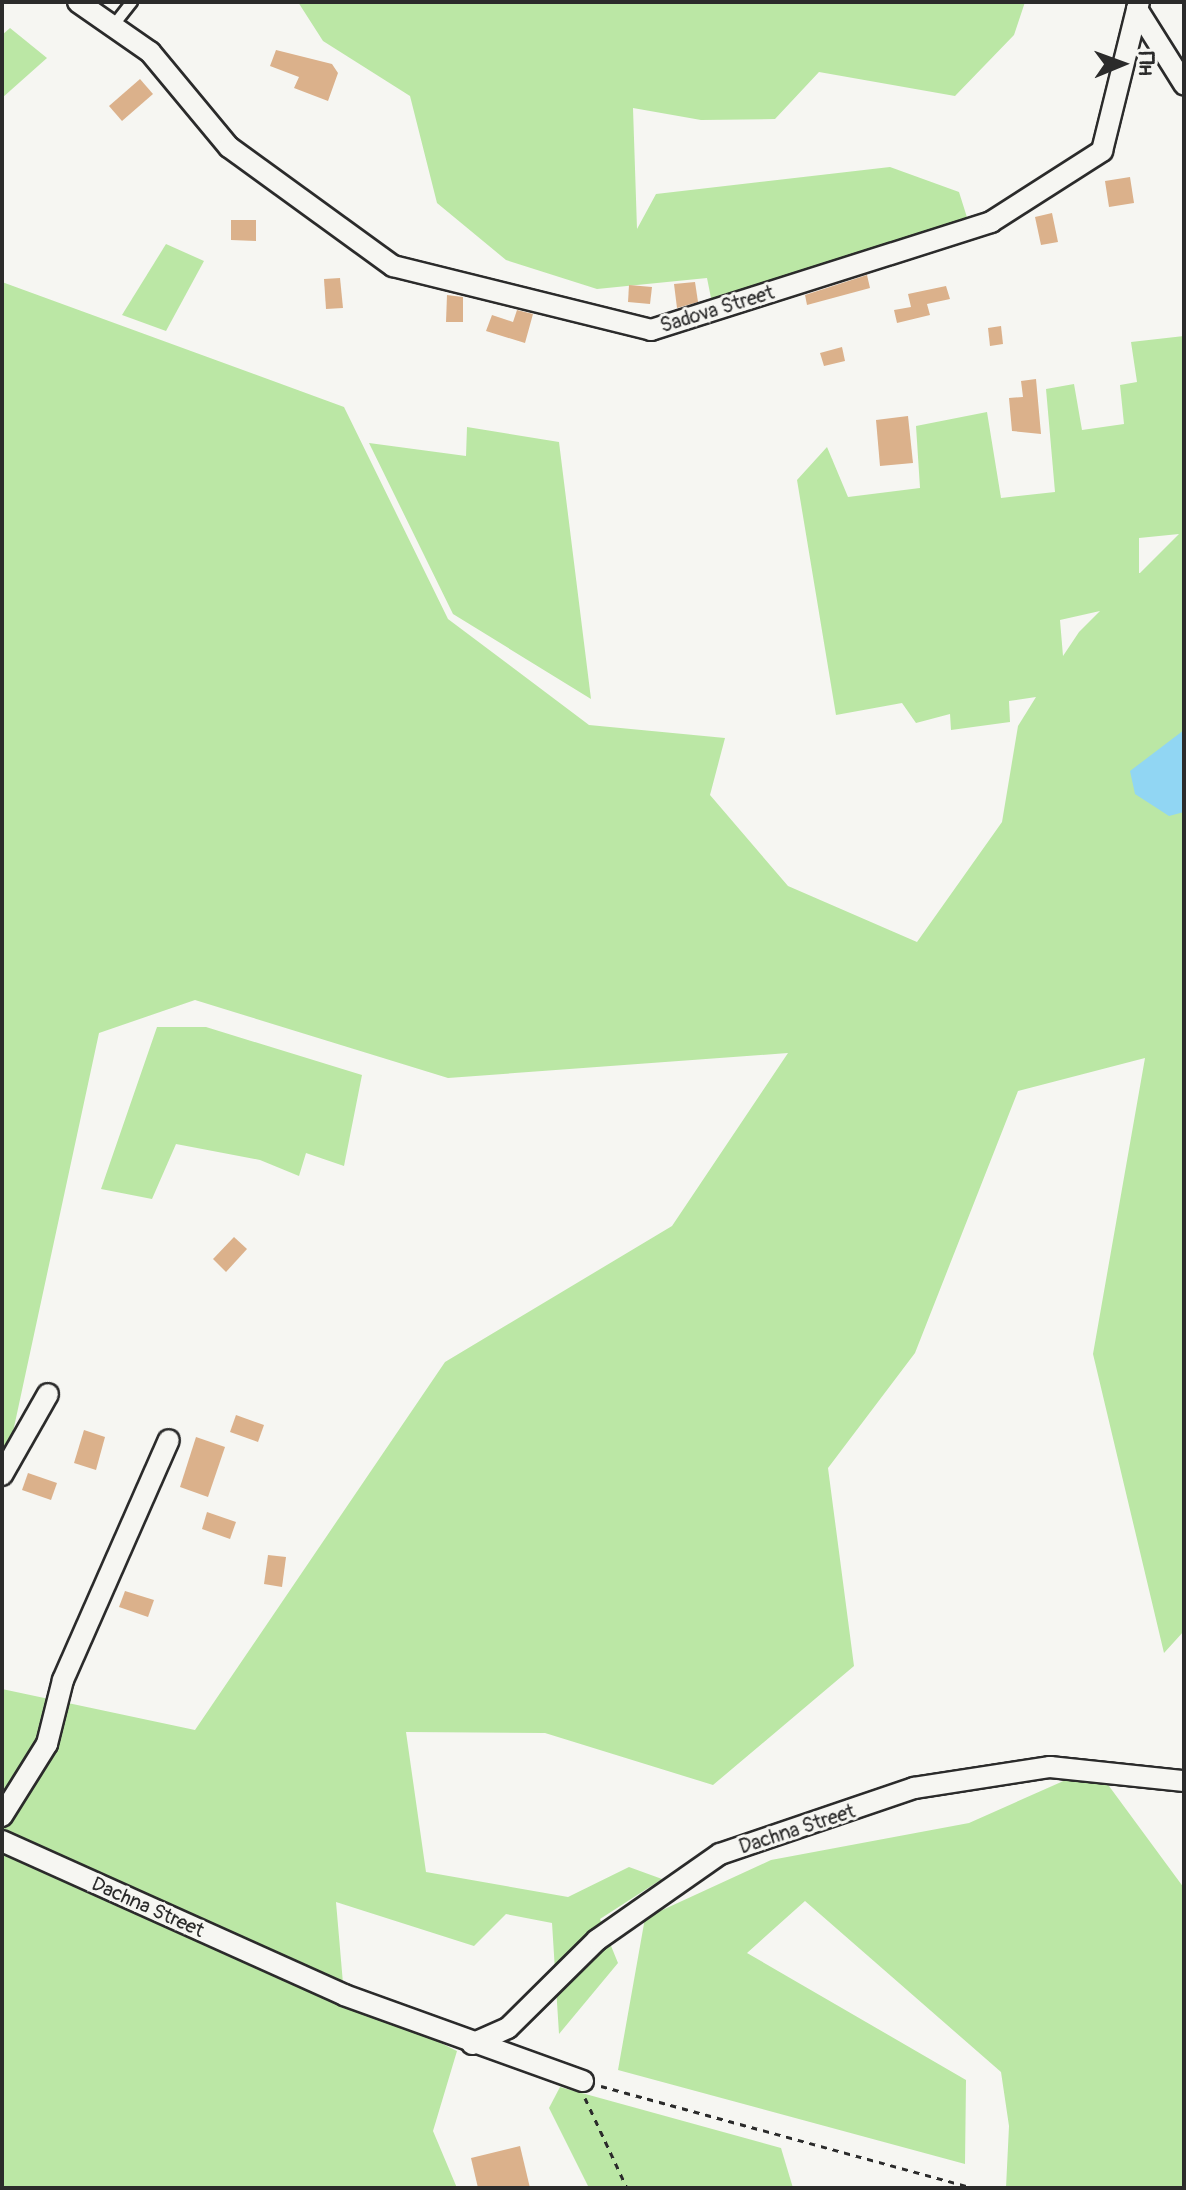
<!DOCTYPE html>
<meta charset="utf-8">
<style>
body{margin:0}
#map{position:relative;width:1186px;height:2190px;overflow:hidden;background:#f6f6f2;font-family:Pangolin,sans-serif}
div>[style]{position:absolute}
.green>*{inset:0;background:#bbe7a5}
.water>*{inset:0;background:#91d6f3}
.building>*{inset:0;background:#dbb18b}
.path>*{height:3px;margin-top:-1.5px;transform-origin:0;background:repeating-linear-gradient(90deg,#2b2b2b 0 6px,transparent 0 12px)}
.roads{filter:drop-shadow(2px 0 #2b2b2b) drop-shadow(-2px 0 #2b2b2b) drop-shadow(0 2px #2b2b2b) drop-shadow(0 -2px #2b2b2b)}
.service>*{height:10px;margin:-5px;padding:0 5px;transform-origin:5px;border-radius:5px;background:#f6f6f2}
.minor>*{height:20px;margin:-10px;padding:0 10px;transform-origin:10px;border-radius:10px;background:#f6f6f2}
span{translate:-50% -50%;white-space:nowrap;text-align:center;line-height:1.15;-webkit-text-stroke:6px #f6f6f2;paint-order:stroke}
.street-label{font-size:20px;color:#2b2b2b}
.frame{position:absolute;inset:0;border:4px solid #2b2b2b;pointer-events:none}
.north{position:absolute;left:1082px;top:24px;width:80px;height:80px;-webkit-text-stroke:6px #f6f6f2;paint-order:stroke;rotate:89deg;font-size:22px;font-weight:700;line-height:32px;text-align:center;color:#2b2b2b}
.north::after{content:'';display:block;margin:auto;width:28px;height:36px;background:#2b2b2b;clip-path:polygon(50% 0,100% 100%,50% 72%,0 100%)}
</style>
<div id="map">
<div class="green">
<i style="clip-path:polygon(298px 2px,1025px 2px,1014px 35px,955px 96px,819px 72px,775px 119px,701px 120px,633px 108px,637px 229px,656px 194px,890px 167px,959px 192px,971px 230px,712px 303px,707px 278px,597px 289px,506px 260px,437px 203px,410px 96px,323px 41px)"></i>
<i style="clip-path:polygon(10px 28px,47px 58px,2px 98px,2px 35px)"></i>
<i style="clip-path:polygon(166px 244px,204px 261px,166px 331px,122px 315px)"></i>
<i style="clip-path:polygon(evenodd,2px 282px,344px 407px,448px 619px,589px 725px,725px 738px,710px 795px,788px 886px,917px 942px,1002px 822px,1018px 726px,1036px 697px,1009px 701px,1010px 722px,951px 730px,950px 714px,916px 723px,902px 703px,836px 715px,797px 480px,827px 447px,848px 497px,920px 488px,916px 426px,987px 412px,1001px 498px,1055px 492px,1046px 389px,1074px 384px,1082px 430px,1124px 424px,1120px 385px,1137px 382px,1131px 342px,1184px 336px,1184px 1631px,1164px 1653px,1093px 1354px,1145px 1058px,1018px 1091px,915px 1353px,828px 1468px,854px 1666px,713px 1785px,545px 1733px,406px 1732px,426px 1872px,568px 1897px,629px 1867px,662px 1879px,600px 1919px,618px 1963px,559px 2034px,552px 1923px,506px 1914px,474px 1946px,336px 1902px,344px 1995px,457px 2051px,433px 2131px,457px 2188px,2px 2188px,2px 1689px,195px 1730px,445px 1362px,672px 1226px,788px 1053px,448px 1078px,195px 1000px,99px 1033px,2px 1483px,2px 282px,1179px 534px,1140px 573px,1139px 573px,1139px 538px,1179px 534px,2px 282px,1100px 611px,1079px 632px,1063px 656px,1060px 620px,1100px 611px)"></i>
<i style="clip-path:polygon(467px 427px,559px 442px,591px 699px,453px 614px,369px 443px,466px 456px)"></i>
<i style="clip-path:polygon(157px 1027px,206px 1027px,362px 1075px,344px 1166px,306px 1153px,299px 1176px,260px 1160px,176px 1144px,152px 1199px,101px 1189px)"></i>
<i style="clip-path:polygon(1095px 1767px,1184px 1888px,1184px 2188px,1006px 2188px,1009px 2126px,1001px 2072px,805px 1901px,747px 1953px,966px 2080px,965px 2164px,618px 2070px,645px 1918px,771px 1860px,969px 1823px)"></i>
<i style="clip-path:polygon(560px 2087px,781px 2148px,793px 2188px,589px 2188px,549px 2108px)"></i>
</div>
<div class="water">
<i style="clip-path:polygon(1184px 730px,1184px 812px,1169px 816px,1135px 794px,1130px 771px)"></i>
</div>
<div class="building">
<i style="clip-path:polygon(276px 50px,332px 64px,338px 73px,328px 101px,294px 88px,299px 77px,270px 66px)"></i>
<i style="clip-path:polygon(140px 79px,153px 94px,122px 121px,109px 106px)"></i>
<i style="clip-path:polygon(1130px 177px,1134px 203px,1109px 207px,1105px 181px)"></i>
<i style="clip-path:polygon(1052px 213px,1058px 242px,1041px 245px,1035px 217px)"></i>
<i style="clip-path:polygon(231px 220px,256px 220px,256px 241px,231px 240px)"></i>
<i style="clip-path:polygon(867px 275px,870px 288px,807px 305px,805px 295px)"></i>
<i style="clip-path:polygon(340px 278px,343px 308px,326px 309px,324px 279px)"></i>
<i style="clip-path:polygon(695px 282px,698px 302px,677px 308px,674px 284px)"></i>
<i style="clip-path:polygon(629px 285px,652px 287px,650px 304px,628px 302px)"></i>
<i style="clip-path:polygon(946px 286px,950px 299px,927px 304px,930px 315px,897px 323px,894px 310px,911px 307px,908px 294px)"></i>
<i style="clip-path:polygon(447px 295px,463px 297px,463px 322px,446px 322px)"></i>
<i style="clip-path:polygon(517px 310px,533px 314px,525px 343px,486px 331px,492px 315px,513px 322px)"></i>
<i style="clip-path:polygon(1001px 326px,1003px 344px,990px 346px,988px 328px)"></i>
<i style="clip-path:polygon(842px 347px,845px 361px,824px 366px,820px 353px)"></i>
<i style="clip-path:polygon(1036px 379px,1041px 434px,1012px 431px,1009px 398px,1023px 397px,1021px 381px)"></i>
<i style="clip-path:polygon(908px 416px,913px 463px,880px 466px,876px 420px)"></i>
<i style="clip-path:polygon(234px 1237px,247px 1249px,226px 1272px,213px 1259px)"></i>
<i style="clip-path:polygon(236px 1415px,264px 1425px,258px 1442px,230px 1432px)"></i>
<i style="clip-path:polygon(84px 1430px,105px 1437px,96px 1470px,74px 1463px)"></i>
<i style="clip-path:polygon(196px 1437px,225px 1447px,208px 1497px,180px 1487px)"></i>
<i style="clip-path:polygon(28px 1473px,57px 1483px,51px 1500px,22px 1490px)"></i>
<i style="clip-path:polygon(207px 1512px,236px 1522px,230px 1539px,202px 1529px)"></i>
<i style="clip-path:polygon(268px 1555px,286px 1557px,282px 1587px,264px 1584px)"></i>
<i style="clip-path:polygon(125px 1591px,154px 1600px,148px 1617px,119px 1607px)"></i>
<i style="clip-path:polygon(520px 2146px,530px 2188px,478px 2188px,471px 2158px)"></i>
</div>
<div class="path">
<i style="left:601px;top:2086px;width:388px;rotate:15.3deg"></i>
<i style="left:585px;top:2098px;width:99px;rotate:65deg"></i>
</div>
<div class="roads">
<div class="service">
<i style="left:113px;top:26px;width:31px;rotate:-52deg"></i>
</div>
<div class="minor">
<i style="left:78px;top:2px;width:88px;rotate:34.8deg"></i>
<i style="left:150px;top:52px;width:124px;rotate:50.3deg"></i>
<i style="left:229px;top:147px;width:203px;rotate:36deg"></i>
<i style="left:393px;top:266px;width:266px;rotate:13.9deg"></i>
<i style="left:651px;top:330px;width:357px;rotate:-17.6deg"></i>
<i style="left:991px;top:222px;width:132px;rotate:-32.6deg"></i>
<i style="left:1102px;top:151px;width:154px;rotate:-76.1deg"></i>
<i style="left:1137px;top:9px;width:89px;rotate:57.9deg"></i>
<i style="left:2px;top:1475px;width:93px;rotate:-60.4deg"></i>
<i style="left:2px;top:1816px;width:85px;rotate:-58deg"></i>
<i style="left:47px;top:1744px;width:66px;rotate:-76deg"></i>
<i style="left:63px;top:1680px;width:262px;rotate:-66.2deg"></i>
<i style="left:2px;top:1841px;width:375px;rotate:24.2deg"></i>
<i style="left:344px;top:1995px;width:254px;rotate:19.8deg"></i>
<i style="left:472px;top:2044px;width:39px;rotate:-24deg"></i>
<i style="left:508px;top:2028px;width:125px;rotate:-44.7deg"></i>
<i style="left:597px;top:1940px;width:150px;rotate:-35deg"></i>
<i style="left:720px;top:1854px;width:205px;rotate:-18.8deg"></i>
<i style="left:914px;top:1788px;width:138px;rotate:-8.8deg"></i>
<i style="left:1050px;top:1767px;width:135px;rotate:6deg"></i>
</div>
</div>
<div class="street-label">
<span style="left:717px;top:309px;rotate:-17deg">Sadova Street</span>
<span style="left:797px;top:1829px;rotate:-18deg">Dachna Street</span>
<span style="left:148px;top:1907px;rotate:24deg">Dachna Street</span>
</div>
<div class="frame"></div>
<div class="north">Пн</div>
</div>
